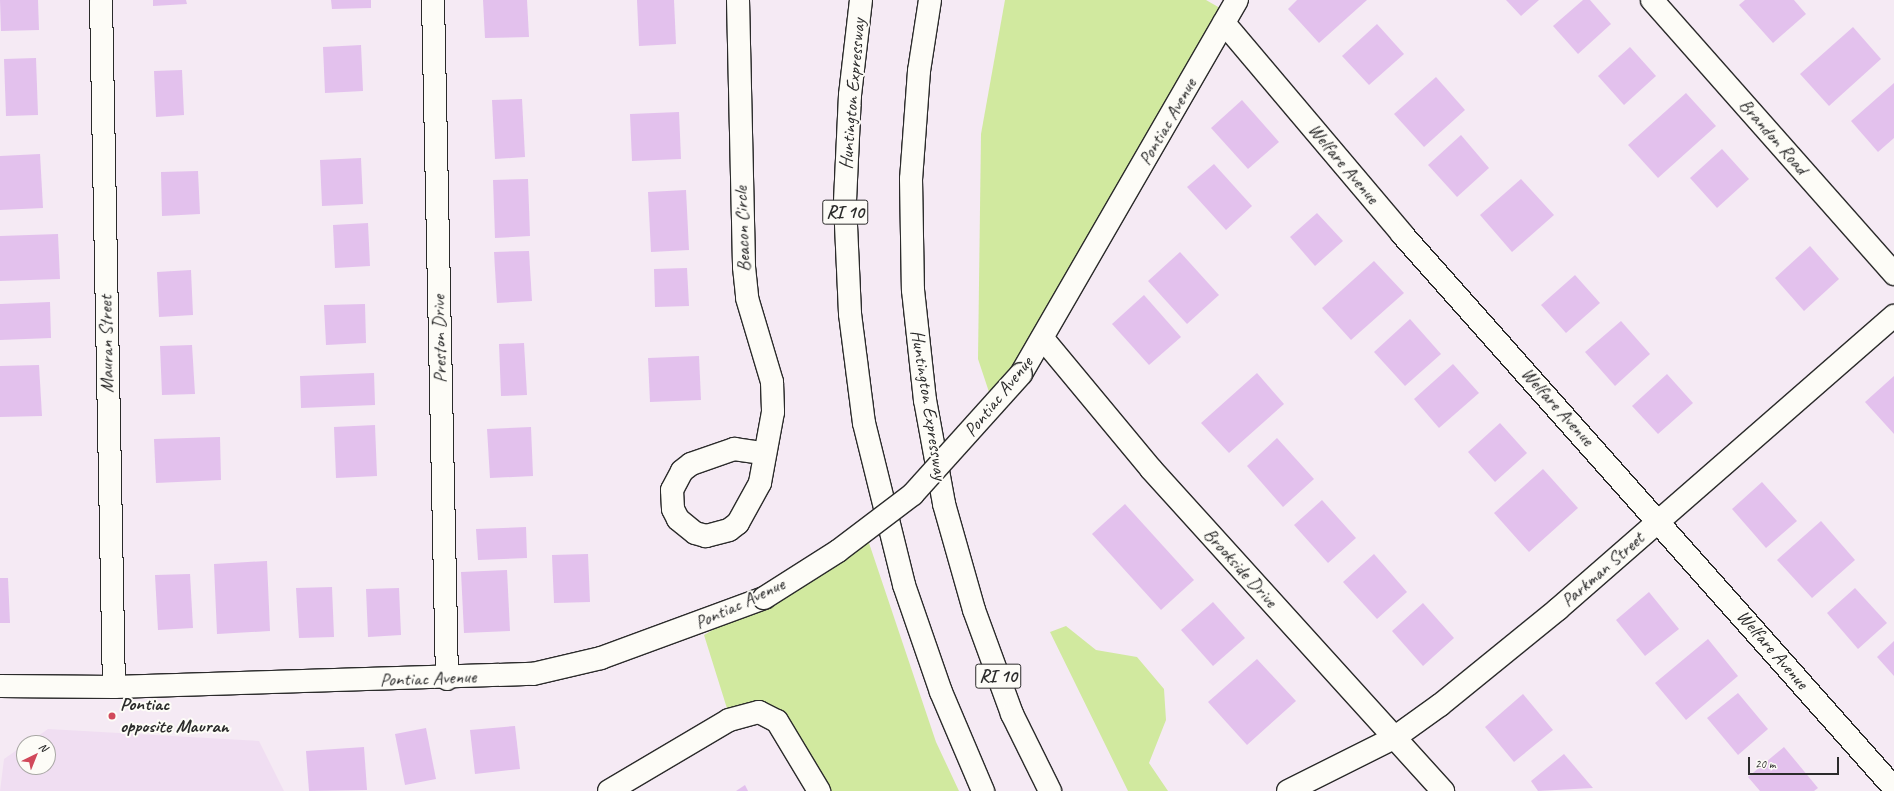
<!DOCTYPE html>
<style>
body{margin:0}
#map{position:relative;width:1894px;height:791px;overflow:hidden;background:#f5eaf4;font-family:Caveat,sans-serif}
div>[style]{position:absolute}
.built>*{inset:0;background:#f0def2}
.green>*{inset:0;background:#d1e99f}
.building>*{inset:0;background:#e3c1ed}
.roads{filter:drop-shadow(1px 0 #2b2b2b) drop-shadow(-1px 0 #2b2b2b) drop-shadow(0 1px #2b2b2b) drop-shadow(0 -1px #2b2b2b)}
.street>*{height:22px;margin:-11px;padding:0 11px;transform-origin:11px;border-radius:11px;background:#fdfcf7}
.secondary>*{height:22px;margin:-11px;padding:0 11px;transform-origin:11px;border-radius:11px;background:#fdfcf7}
.highway>*{height:22px;margin:-11px;padding:0 11px;transform-origin:11px;border-radius:11px;background:#fdfcf7}
.bridges{filter:drop-shadow(1px 0 #2b2b2b) drop-shadow(-1px 0 #2b2b2b) drop-shadow(0 1px #2b2b2b) drop-shadow(0 -1px #2b2b2b)}
.secondary-bridge>*{height:22px;margin:-11px;padding:0 11px;transform-origin:11px;border-radius:11px;background:#fdfcf7}
.dots>*{width:11px;height:11px;translate:-50% -50%;box-sizing:border-box;border:2px solid #fdfcf7;border-radius:50%}
span{translate:-50% -50%;white-space:nowrap;text-align:center;line-height:1.15;-webkit-text-stroke:4px #fdfcf7;paint-order:stroke}
.shield-label span{padding:1px 3px;background:#fdfcf7;border:1px solid;border-radius:3px;-webkit-text-stroke-width:0}
.shield-label{font-size:18px;color:#2b2b2b;font-weight:700}
.street-label{font-size:19px;color:#2b2b2b}
.poi-label{font-size:19px;color:#2b2b2b;font-weight:700}
.left{translate:0 -50%;text-align:left}
.north{position:absolute;left:16px;top:735px;width:40px;height:40px;box-sizing:border-box;background:#fdfcf7;border:1px solid #a9a8a5;border-radius:50%;rotate:43deg;font-size:11px;font-weight:700;line-height:16px;text-align:center;color:#2b2b2b}
.north::after{content:'';display:block;margin:auto;width:14px;height:18px;background:#d1495b;clip-path:polygon(50% 0,100% 100%,50% 72%,0 100%)}
.scale{position:absolute;left:1748px;top:757px;width:91px;height:18px;box-sizing:border-box;border:2px solid #2b2b2b;border-top:0;padding-left:5px;font-size:12px;line-height:14px;white-space:nowrap;color:#2b2b2b;-webkit-text-stroke:3px #fdfcf7;paint-order:stroke}
</style>
<div id="map">
<div class="built">
<i style="clip-path:polygon(48px 729px,259px 741px,284px 791px,0 791px,4px 759px,24px 745px,24px 767px,48px 767px,48px 743px,28px 743px)"></i>
</div>
<div class="green">
<i style="clip-path:polygon(1005px 0,1206px 0,1227px 12px,995px 410px,978px 359px,981px 134px)"></i>
<i style="clip-path:polygon(868px 540px,936px 742px,959px 791px,820px 791px,769px 721px,730px 718px,704px 635px)"></i>
<i style="clip-path:polygon(1066px 626px,1096px 650px,1137px 657px,1164px 689px,1166px 720px,1149px 763px,1168px 791px,1128px 791px,1050px 632px)"></i>
</div>
<div class="building">
<i style="clip-path:polygon(0 0,38px 0,39px 30px,1px 31px)"></i>
<i style="clip-path:polygon(153px 0,186px 0,187px 4px,153px 6px)"></i>
<i style="clip-path:polygon(331px 0,371px 0,371px 8px,332px 9px)"></i>
<i style="clip-path:polygon(483px 0,527px 0,529px 37px,485px 38px)"></i>
<i style="clip-path:polygon(637px 0,674px 0,676px 44px,639px 46px)"></i>
<i style="clip-path:polygon(1297px 0,1367px 0,1319px 43px,1288px 9px)"></i>
<i style="clip-path:polygon(1506px 0,1539px 0,1521px 16px)"></i>
<i style="clip-path:polygon(1583px 0,1590px 0,1611px 24px,1578px 54px,1553px 26px)"></i>
<i style="clip-path:polygon(1745px 0,1794px 0,1806px 14px,1773px 43px,1739px 5px)"></i>
<i style="clip-path:polygon(1377px 24px,1404px 54px,1369px 85px,1342px 56px)"></i>
<i style="clip-path:polygon(1853px 27px,1881px 59px,1829px 106px,1800px 74px)"></i>
<i style="clip-path:polygon(361px 45px,363px 91px,325px 93px,323px 47px)"></i>
<i style="clip-path:polygon(1630px 47px,1656px 76px,1624px 105px,1598px 76px)"></i>
<i style="clip-path:polygon(36px 58px,38px 115px,6px 116px,4px 59px)"></i>
<i style="clip-path:polygon(182px 70px,184px 115px,156px 117px,154px 71px)"></i>
<i style="clip-path:polygon(1436px 77px,1465px 110px,1424px 147px,1394px 114px)"></i>
<i style="clip-path:polygon(1894px 83px,1894px 138px,1878px 152px,1851px 121px)"></i>
<i style="clip-path:polygon(1686px 93px,1716px 126px,1658px 178px,1628px 145px)"></i>
<i style="clip-path:polygon(522px 99px,525px 157px,495px 159px,492px 100px)"></i>
<i style="clip-path:polygon(1242px 100px,1279px 142px,1248px 169px,1211px 128px)"></i>
<i style="clip-path:polygon(679px 112px,681px 159px,632px 161px,630px 114px)"></i>
<i style="clip-path:polygon(1461px 135px,1489px 168px,1457px 197px,1428px 165px)"></i>
<i style="clip-path:polygon(1722px 149px,1749px 179px,1717px 208px,1690px 178px)"></i>
<i style="clip-path:polygon(40px 154px,43px 208px,0 210px,0 156px)"></i>
<i style="clip-path:polygon(361px 158px,363px 204px,322px 206px,320px 160px)"></i>
<i style="clip-path:polygon(1214px 164px,1252px 206px,1226px 230px,1187px 187px)"></i>
<i style="clip-path:polygon(198px 171px,200px 214px,162px 216px,161px 172px)"></i>
<i style="clip-path:polygon(528px 179px,530px 236px,495px 238px,493px 180px)"></i>
<i style="clip-path:polygon(1521px 179px,1554px 215px,1512px 252px,1480px 215px)"></i>
<i style="clip-path:polygon(686px 190px,689px 250px,651px 252px,648px 192px)"></i>
<i style="clip-path:polygon(1317px 213px,1343px 241px,1315px 266px,1290px 237px)"></i>
<i style="clip-path:polygon(368px 223px,370px 266px,335px 268px,333px 225px)"></i>
<i style="clip-path:polygon(58px 234px,60px 279px,0 281px,0 236px)"></i>
<i style="clip-path:polygon(1810px 246px,1839px 279px,1804px 311px,1775px 278px)"></i>
<i style="clip-path:polygon(529px 251px,532px 301px,497px 303px,494px 252px)"></i>
<i style="clip-path:polygon(1180px 252px,1219px 295px,1187px 324px,1148px 281px)"></i>
<i style="clip-path:polygon(1374px 261px,1404px 293px,1351px 340px,1322px 308px)"></i>
<i style="clip-path:polygon(687px 268px,689px 306px,655px 307px,654px 269px)"></i>
<i style="clip-path:polygon(191px 270px,193px 315px,159px 317px,157px 272px)"></i>
<i style="clip-path:polygon(1575px 275px,1600px 303px,1566px 333px,1541px 305px)"></i>
<i style="clip-path:polygon(1144px 295px,1181px 337px,1149px 365px,1112px 324px)"></i>
<i style="clip-path:polygon(50px 302px,51px 338px,0 340px,0 304px)"></i>
<i style="clip-path:polygon(365px 304px,366px 343px,326px 345px,324px 305px)"></i>
<i style="clip-path:polygon(1410px 319px,1441px 354px,1405px 386px,1374px 352px)"></i>
<i style="clip-path:polygon(1621px 321px,1650px 354px,1615px 386px,1585px 352px)"></i>
<i style="clip-path:polygon(524px 343px,527px 395px,501px 396px,499px 344px)"></i>
<i style="clip-path:polygon(192px 345px,195px 394px,162px 395px,160px 346px)"></i>
<i style="clip-path:polygon(699px 356px,701px 400px,650px 402px,648px 358px)"></i>
<i style="clip-path:polygon(1453px 364px,1479px 393px,1439px 428px,1414px 399px)"></i>
<i style="clip-path:polygon(39px 365px,42px 416px,0 417px,0 366px)"></i>
<i style="clip-path:polygon(374px 373px,375px 405px,301px 408px,300px 376px)"></i>
<i style="clip-path:polygon(1257px 373px,1284px 404px,1229px 453px,1201px 423px)"></i>
<i style="clip-path:polygon(1667px 374px,1693px 403px,1658px 434px,1632px 406px)"></i>
<i style="clip-path:polygon(1894px 376px,1894px 434px,1865px 402px)"></i>
<i style="clip-path:polygon(1500px 423px,1527px 453px,1495px 482px,1468px 452px)"></i>
<i style="clip-path:polygon(375px 425px,377px 476px,336px 478px,334px 427px)"></i>
<i style="clip-path:polygon(531px 427px,533px 476px,490px 478px,487px 429px)"></i>
<i style="clip-path:polygon(220px 437px,221px 480px,156px 483px,154px 439px)"></i>
<i style="clip-path:polygon(1277px 438px,1314px 479px,1283px 507px,1247px 466px)"></i>
<i style="clip-path:polygon(1543px 469px,1578px 508px,1529px 552px,1494px 513px)"></i>
<i style="clip-path:polygon(1762px 482px,1797px 521px,1766px 548px,1732px 509px)"></i>
<i style="clip-path:polygon(1322px 500px,1356px 538px,1328px 563px,1294px 525px)"></i>
<i style="clip-path:polygon(1125px 504px,1194px 580px,1161px 610px,1092px 534px)"></i>
<i style="clip-path:polygon(1821px 521px,1855px 560px,1812px 598px,1777px 560px)"></i>
<i style="clip-path:polygon(526px 527px,527px 558px,478px 560px,476px 529px)"></i>
<i style="clip-path:polygon(588px 554px,590px 602px,554px 603px,552px 555px)"></i>
<i style="clip-path:polygon(1374px 554px,1407px 592px,1377px 619px,1343px 582px)"></i>
<i style="clip-path:polygon(267px 561px,270px 631px,217px 634px,214px 564px)"></i>
<i style="clip-path:polygon(507px 570px,510px 631px,464px 633px,461px 572px)"></i>
<i style="clip-path:polygon(190px 574px,193px 628px,158px 630px,155px 575px)"></i>
<i style="clip-path:polygon(0 578px,8px 578px,10px 623px,0 623px)"></i>
<i style="clip-path:polygon(332px 587px,334px 637px,299px 638px,296px 588px)"></i>
<i style="clip-path:polygon(399px 588px,401px 635px,368px 637px,366px 589px)"></i>
<i style="clip-path:polygon(1855px 588px,1887px 623px,1858px 649px,1827px 613px)"></i>
<i style="clip-path:polygon(1649px 592px,1679px 629px,1645px 656px,1616px 620px)"></i>
<i style="clip-path:polygon(1213px 602px,1245px 638px,1213px 666px,1181px 630px)"></i>
<i style="clip-path:polygon(1423px 603px,1454px 638px,1423px 666px,1392px 631px)"></i>
<i style="clip-path:polygon(1708px 639px,1738px 676px,1686px 720px,1655px 683px)"></i>
<i style="clip-path:polygon(1894px 641px,1894px 676px,1877px 657px)"></i>
<i style="clip-path:polygon(1257px 659px,1296px 701px,1247px 745px,1208px 702px)"></i>
<i style="clip-path:polygon(1738px 693px,1768px 729px,1738px 755px,1707px 718px)"></i>
<i style="clip-path:polygon(1523px 694px,1553px 730px,1514px 762px,1485px 727px)"></i>
<i style="clip-path:polygon(515px 726px,520px 769px,475px 774px,470px 730px)"></i>
<i style="clip-path:polygon(426px 728px,436px 779px,405px 785px,395px 734px)"></i>
<i style="clip-path:polygon(364px 747px,367px 790px,309px 791px,306px 751px)"></i>
<i style="clip-path:polygon(1784px 747px,1818px 788px,1814px 791px,1760px 791px,1748px 777px)"></i>
<i style="clip-path:polygon(1564px 754px,1593px 788px,1538px 791px,1531px 781px)"></i>
<i style="clip-path:polygon(745px 785px,748px 791px,736px 791px)"></i>
</div>
<div class="roads">
<div class="street">
<i style="left:101px;top:0;width:687px;rotate:88.92deg"></i>
<i style="left:433px;top:0;width:679px;rotate:88.82deg"></i>
<i style="left:738px;top:0;width:267px;rotate:88.7deg"></i>
<i style="left:744px;top:267px;width:31px;rotate:84deg"></i>
<i style="left:747px;top:298px;width:88px;rotate:73.4deg"></i>
<i style="left:772px;top:382px;width:30px;rotate:88deg"></i>
<i style="left:773px;top:412px;width:72px;rotate:100.4deg"></i>
<i style="left:760px;top:483px;width:46px;rotate:118.8deg"></i>
<i style="left:738px;top:523px;width:11px;rotate:142deg"></i>
<i style="left:729px;top:530px;width:24px;rotate:165deg"></i>
<i style="left:706px;top:536px;width:11px;rotate:-165deg"></i>
<i style="left:695px;top:533px;width:22px;rotate:-141deg"></i>
<i style="left:678px;top:519px;width:11px;rotate:-117deg"></i>
<i style="left:673px;top:509px;width:19px;rotate:-93deg"></i>
<i style="left:672px;top:490px;width:21px;rotate:-62deg"></i>
<i style="left:682px;top:471px;width:11px;rotate:-38deg"></i>
<i style="left:691px;top:464px;width:46px;rotate:-19.2deg"></i>
<i style="left:734px;top:449px;width:29px;rotate:8deg"></i>
<i style="left:1652px;top:0;width:366px;rotate:48.5deg"></i>
<i style="left:1224px;top:23px;width:276px;rotate:49.8deg"></i>
<i style="left:1402px;top:234px;width:741px;rotate:48.39deg"></i>
<i style="left:1044px;top:340px;width:168px;rotate:50.3deg"></i>
<i style="left:1151px;top:469px;width:435px;rotate:47.8deg"></i>
<i style="left:609px;top:791px;width:139px;rotate:-30.6deg"></i>
<i style="left:729px;top:720px;width:31px;rotate:-15deg"></i>
<i style="left:759px;top:712px;width:20px;rotate:27deg"></i>
<i style="left:777px;top:721px;width:82px;rotate:59deg"></i>
<i style="left:1288px;top:791px;width:119px;rotate:-26.6deg"></i>
<i style="left:1394px;top:738px;width:57px;rotate:-35.7deg"></i>
<i style="left:1440px;top:705px;width:152px;rotate:-39.1deg"></i>
<i style="left:1558px;top:609px;width:446px;rotate:-41.1deg"></i>
</div>
<div class="secondary">
<i style="left:1021px;top:374px;width:432px;rotate:-60deg"></i>
<i style="left:0;top:686px;width:114px;rotate:0.5deg"></i>
<i style="left:114px;top:687px;width:419px;rotate:-1.8deg"></i>
<i style="left:533px;top:674px;width:70px;rotate:-13.2deg"></i>
<i style="left:601px;top:658px;width:174px;rotate:-20.2deg"></i>
</div>
<div class="highway">
<i style="left:861px;top:0;width:96px;rotate:96.6deg"></i>
<i style="left:850px;top:95px;width:108px;rotate:92.7deg"></i>
<i style="left:845px;top:203px;width:111px;rotate:87.4deg"></i>
<i style="left:850px;top:314px;width:110px;rotate:82.7deg"></i>
<i style="left:864px;top:423px;width:167px;rotate:76.1deg"></i>
<i style="left:904px;top:585px;width:113px;rotate:70.9deg"></i>
<i style="left:941px;top:692px;width:108px;rotate:67deg"></i>
<i style="left:930px;top:0;width:72px;rotate:98.8deg"></i>
<i style="left:919px;top:71px;width:108px;rotate:94.2deg"></i>
<i style="left:911px;top:179px;width:111px;rotate:89deg"></i>
<i style="left:913px;top:290px;width:111px;rotate:83.8deg"></i>
<i style="left:925px;top:400px;width:106px;rotate:79.6deg"></i>
<i style="left:944px;top:504px;width:110px;rotate:74.2deg"></i>
<i style="left:974px;top:610px;width:111px;rotate:69.9deg"></i>
<i style="left:1012px;top:714px;width:86px;rotate:63.7deg"></i>
</div>
</div>
<div class="bridges">
<div class="secondary-bridge">
<i style="left:764px;top:598px;width:88px;rotate:-32.4deg"></i>
<i style="left:838px;top:551px;width:94px;rotate:-37.2deg"></i>
<i style="left:913px;top:494px;width:161px;rotate:-48deg"></i>
</div>
</div>
<div class="dots">
<i style="left:112px;top:716px;background:#d1495b"></i>
</div>
<div class="shield-label">
<span style="left:845px;top:212px">RI 10</span>
<span style="left:998px;top:676px">RI 10</span>
</div>
<div class="street-label">
<span style="left:853px;top:94px;rotate:-85deg">Huntington Expressway</span>
<span style="left:1168px;top:122px;rotate:-60deg">Pontiac Avenue</span>
<span style="left:1773px;top:137px;rotate:49deg">Brandon Road</span>
<span style="left:1343px;top:164px;rotate:50deg">Welfare Avenue</span>
<span style="left:743px;top:229px;rotate:-92deg">Beacon Circle</span>
<span style="left:440px;top:339px;rotate:-91deg">Preston Drive</span>
<span style="left:107px;top:344px;rotate:-91deg">Mauran Street</span>
<span style="left:999px;top:397px;rotate:-51deg">Pontiac Avenue</span>
<span style="left:928px;top:405px;rotate:81deg">Huntington Expressway</span>
<span style="left:1557px;top:407px;rotate:48deg">Welfare Avenue</span>
<span style="left:1240px;top:568px;rotate:48deg">Brookside Drive</span>
<span style="left:1603px;top:570px;rotate:-41deg">Parkman Street</span>
<span style="left:740px;top:604px;rotate:-25deg">Pontiac Avenue</span>
<span style="left:1772px;top:650px;rotate:49deg">Welfare Avenue</span>
<span style="left:428px;top:679px;rotate:-2deg">Pontiac Avenue</span>
</div>
<div class="poi-label">
<span class="left" style="left:120px;top:716px">Pontiac<br>opposite Mauran</span>
</div>
<div class="north">N</div>
<div class="scale">20 m</div>
</div>
